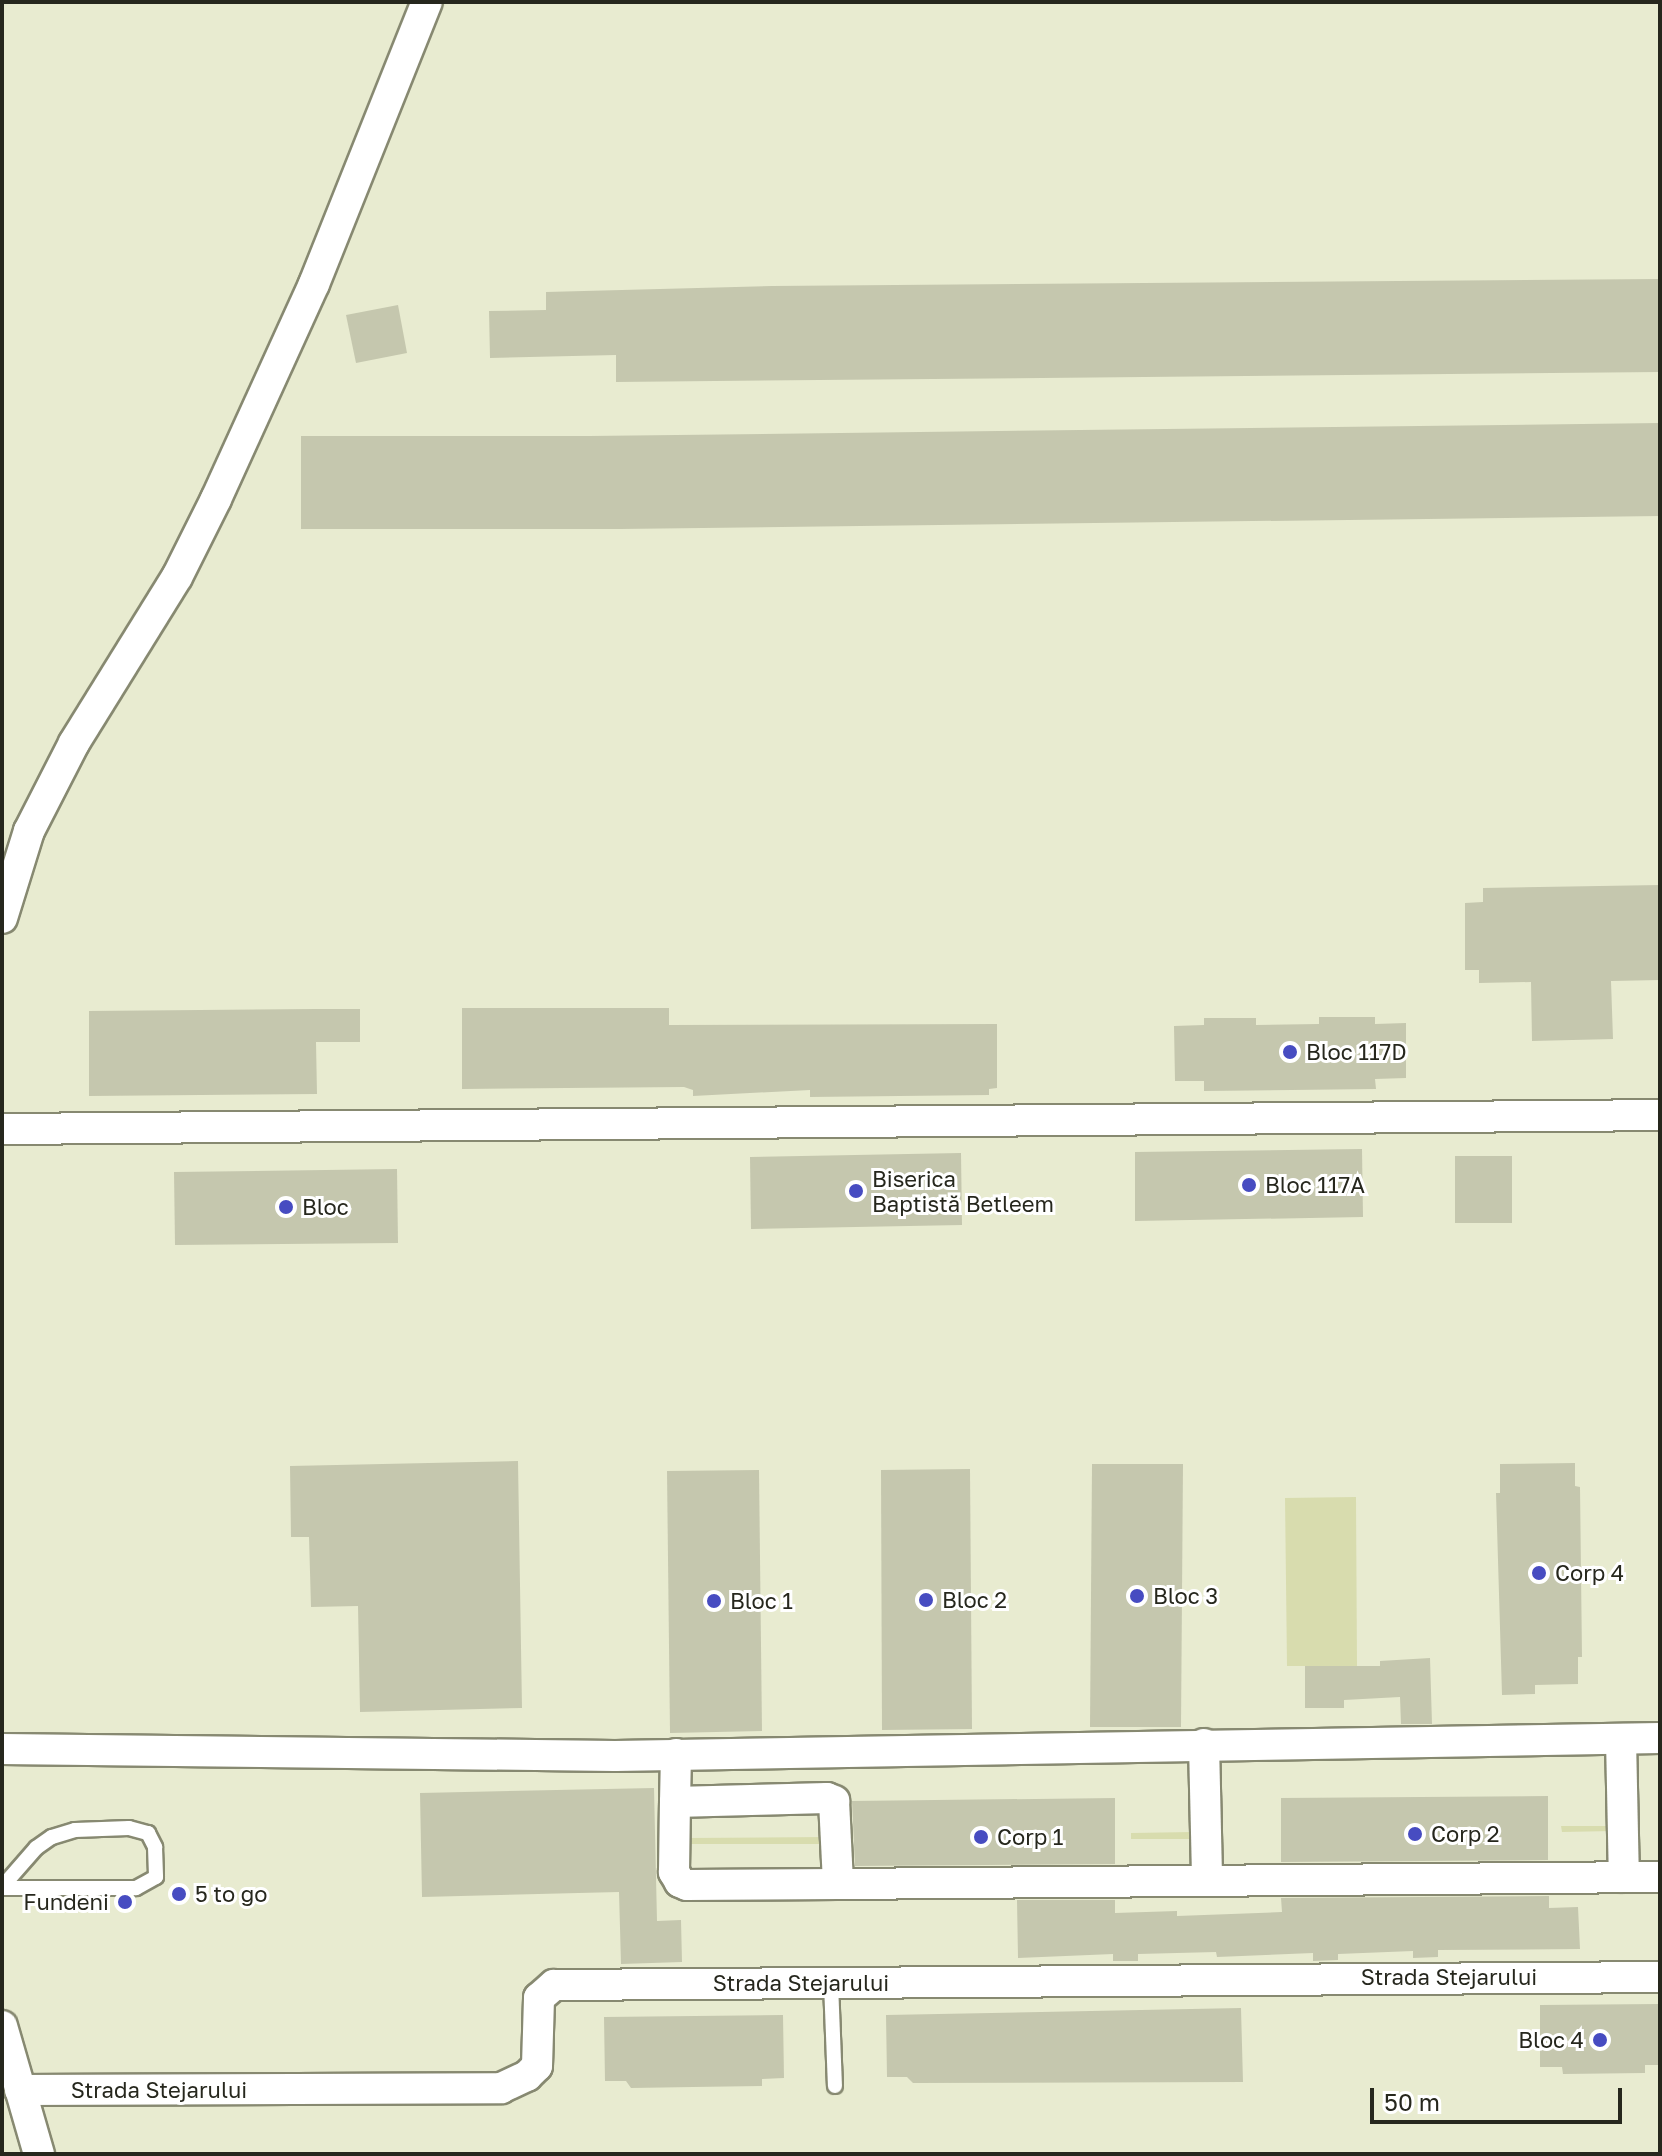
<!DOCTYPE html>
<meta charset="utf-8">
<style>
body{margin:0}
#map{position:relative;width:1662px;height:2156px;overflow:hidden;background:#e8ebd0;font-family:"Golos Text",sans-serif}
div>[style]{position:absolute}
.green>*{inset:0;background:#d8dcae}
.building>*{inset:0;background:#c5c7ae}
.roads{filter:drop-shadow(2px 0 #878971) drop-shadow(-2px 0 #878971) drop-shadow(0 2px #878971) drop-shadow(0 -2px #878971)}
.service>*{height:14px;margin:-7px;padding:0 7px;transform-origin:7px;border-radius:7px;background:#fff}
.minor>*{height:30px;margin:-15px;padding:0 15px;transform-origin:15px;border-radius:15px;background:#fff}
.dots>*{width:22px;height:22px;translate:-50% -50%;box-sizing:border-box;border:4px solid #fff;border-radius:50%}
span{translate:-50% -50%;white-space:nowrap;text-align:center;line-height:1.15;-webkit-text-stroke:6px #fff;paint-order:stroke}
.poi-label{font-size:22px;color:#26271d}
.left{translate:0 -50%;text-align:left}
.right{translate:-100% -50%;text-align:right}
.street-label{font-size:22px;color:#26271d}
.frame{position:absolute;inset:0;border:4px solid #26271d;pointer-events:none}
.scale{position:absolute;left:1370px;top:2088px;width:252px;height:36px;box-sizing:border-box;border:4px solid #26271d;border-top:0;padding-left:10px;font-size:24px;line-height:28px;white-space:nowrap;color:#26271d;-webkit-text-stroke:6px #fff;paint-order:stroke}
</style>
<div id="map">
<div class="green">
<i style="clip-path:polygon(1356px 1497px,1357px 1666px,1287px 1666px,1285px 1498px)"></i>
<i style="clip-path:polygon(1561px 1826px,1613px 1826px,1613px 1831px,1562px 1832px)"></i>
<i style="clip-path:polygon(1193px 1832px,1193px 1839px,1131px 1839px,1131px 1833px)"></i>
<i style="clip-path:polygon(828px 1837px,827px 1844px,687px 1844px,688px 1838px)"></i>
</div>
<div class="building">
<i style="clip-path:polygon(1660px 279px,1660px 372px,616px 382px,616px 355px,490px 358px,489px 311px,546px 310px,546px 292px,772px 286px)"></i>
<i style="clip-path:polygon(398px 305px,407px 353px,356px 363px,346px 315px)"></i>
<i style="clip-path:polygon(1660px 423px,1660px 516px,620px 529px,301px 529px,301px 436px,589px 436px)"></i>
<i style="clip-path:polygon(1660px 885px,1660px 980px,1611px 981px,1613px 1039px,1532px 1041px,1531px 982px,1479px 983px,1479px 970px,1465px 970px,1465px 903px,1483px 902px,1483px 888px)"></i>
<i style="clip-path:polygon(462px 1008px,669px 1008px,669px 1025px,997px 1024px,997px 1088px,989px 1089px,989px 1095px,810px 1097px,810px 1090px,693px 1096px,693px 1090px,684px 1087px,462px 1089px)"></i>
<i style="clip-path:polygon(316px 1009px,360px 1009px,360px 1042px,316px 1042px,317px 1094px,89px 1096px,89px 1011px)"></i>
<i style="clip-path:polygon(1319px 1017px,1375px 1017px,1375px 1024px,1406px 1023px,1406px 1078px,1375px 1079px,1376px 1089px,1204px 1091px,1204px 1081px,1175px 1081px,1174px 1026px,1204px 1025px,1204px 1018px,1256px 1018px,1256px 1025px,1319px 1024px)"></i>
<i style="clip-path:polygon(1362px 1149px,1363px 1217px,1135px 1221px,1135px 1152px)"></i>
<i style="clip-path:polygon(961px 1153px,962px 1225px,751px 1229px,750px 1157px)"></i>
<i style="clip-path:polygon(1455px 1156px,1512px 1156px,1512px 1223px,1455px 1223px)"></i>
<i style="clip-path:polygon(397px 1169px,398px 1243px,175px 1245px,174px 1172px)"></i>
<i style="clip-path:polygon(518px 1461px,522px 1708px,360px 1712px,358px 1606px,311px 1607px,309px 1537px,291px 1537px,290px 1466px)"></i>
<i style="clip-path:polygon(1575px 1463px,1575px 1486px,1580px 1487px,1582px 1657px,1578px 1657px,1578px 1684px,1535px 1685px,1535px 1694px,1502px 1695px,1496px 1493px,1500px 1493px,1500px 1464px)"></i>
<i style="clip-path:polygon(1092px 1464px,1183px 1464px,1181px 1727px,1090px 1727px)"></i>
<i style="clip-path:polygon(970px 1469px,972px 1729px,882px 1730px,881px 1470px)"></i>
<i style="clip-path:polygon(759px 1470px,762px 1731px,670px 1733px,667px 1471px)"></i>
<i style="clip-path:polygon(1430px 1658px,1432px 1724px,1401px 1724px,1400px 1697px,1344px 1700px,1344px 1708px,1305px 1708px,1305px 1666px,1380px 1666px,1380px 1661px)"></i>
<i style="clip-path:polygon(654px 1788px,657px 1921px,681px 1920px,682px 1962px,621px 1964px,619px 1892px,422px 1897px,420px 1793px)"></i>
<i style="clip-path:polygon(1548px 1796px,1548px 1860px,1281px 1862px,1281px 1798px)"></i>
<i style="clip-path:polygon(1115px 1798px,1115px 1864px,855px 1866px,852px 1801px)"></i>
<i style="clip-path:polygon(1549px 1896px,1549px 1908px,1578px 1907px,1580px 1949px,1438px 1950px,1438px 1957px,1413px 1958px,1413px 1951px,1338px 1954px,1338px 1960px,1313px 1961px,1313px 1953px,1217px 1957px,1216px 1952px,1138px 1954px,1138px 1961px,1113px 1961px,1113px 1954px,1018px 1958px,1017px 1900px,1115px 1900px,1115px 1913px,1177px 1911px,1177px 1916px,1282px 1912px,1281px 1898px)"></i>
<i style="clip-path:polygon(1660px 2004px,1660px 2065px,1645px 2065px,1645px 2073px,1563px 2074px,1562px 2067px,1540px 2067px,1540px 2005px)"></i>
<i style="clip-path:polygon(1241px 2008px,1243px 2082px,913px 2083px,907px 2077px,887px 2077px,886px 2015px)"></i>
<i style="clip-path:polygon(783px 2015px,784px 2078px,762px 2079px,762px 2086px,693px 2087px,631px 2088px,626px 2081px,605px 2081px,604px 2017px)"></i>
</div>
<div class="roads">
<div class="service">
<i style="left:2px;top:1887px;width:52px;rotate:-48.9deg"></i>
<i style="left:36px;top:1848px;width:19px;rotate:-35deg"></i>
<i style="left:52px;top:1837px;width:24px;rotate:-17deg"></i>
<i style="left:75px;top:1830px;width:54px;rotate:-2.1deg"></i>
<i style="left:129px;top:1828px;width:20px;rotate:15deg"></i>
<i style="left:148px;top:1833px;width:16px;rotate:63deg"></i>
<i style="left:155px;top:1847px;width:30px;rotate:88deg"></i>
<i style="left:156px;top:1877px;width:23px;rotate:151deg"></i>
<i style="left:136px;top:1888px;width:134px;rotate:180deg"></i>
<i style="left:831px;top:1983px;width:103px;rotate:87.8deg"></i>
</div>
<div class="minor">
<i style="left:2px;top:918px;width:91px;rotate:-72.8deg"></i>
<i style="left:29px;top:831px;width:99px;rotate:-62.9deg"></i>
<i style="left:74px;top:743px;width:195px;rotate:-58.2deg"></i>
<i style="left:177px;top:577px;width:87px;rotate:-63.4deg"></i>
<i style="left:216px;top:499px;width:236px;rotate:-65.5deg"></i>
<i style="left:314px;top:284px;width:304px;rotate:-68.2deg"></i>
<i style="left:2px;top:1129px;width:1658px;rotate:-0.48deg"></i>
<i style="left:1621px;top:1739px;width:138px;rotate:88.8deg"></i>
<i style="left:1204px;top:1744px;width:135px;rotate:88.7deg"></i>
<i style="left:2px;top:1749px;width:613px;rotate:0.65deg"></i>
<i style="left:615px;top:1756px;width:1045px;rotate:-0.99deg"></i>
<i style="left:675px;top:1802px;width:152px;rotate:-1.5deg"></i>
<i style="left:827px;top:1798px;width:8px;rotate:23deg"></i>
<i style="left:834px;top:1801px;width:83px;rotate:87.2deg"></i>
<i style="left:838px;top:1884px;width:151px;rotate:179.6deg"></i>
<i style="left:687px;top:1885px;width:8px;rotate:-157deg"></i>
<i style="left:680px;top:1882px;width:12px;rotate:-121deg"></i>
<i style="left:674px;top:1872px;width:70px;rotate:-89.2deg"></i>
<i style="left:675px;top:1802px;width:48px;rotate:-88.8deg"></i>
<i style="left:838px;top:1884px;width:822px;rotate:-0.49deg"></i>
<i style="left:2px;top:2026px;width:133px;rotate:73.9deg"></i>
<i style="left:20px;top:2090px;width:481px;rotate:-0.2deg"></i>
<i style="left:501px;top:2088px;width:29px;rotate:-25deg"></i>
<i style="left:527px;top:2076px;width:14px;rotate:-45deg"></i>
<i style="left:537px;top:2066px;width:68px;rotate:-88.3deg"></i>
<i style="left:539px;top:1998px;width:20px;rotate:-41deg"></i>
<i style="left:554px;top:1985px;width:1106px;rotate:-0.41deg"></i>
</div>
</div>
<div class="dots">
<i style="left:1290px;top:1052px;background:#474cc1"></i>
<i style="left:1249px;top:1185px;background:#474cc1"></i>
<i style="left:856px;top:1191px;background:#474cc1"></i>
<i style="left:286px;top:1207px;background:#474cc1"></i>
<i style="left:1539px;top:1573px;background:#474cc1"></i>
<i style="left:1137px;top:1596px;background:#474cc1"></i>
<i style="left:926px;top:1600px;background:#474cc1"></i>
<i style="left:714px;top:1601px;background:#474cc1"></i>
<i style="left:1415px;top:1834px;background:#474cc1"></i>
<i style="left:981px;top:1837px;background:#474cc1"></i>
<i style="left:179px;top:1894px;background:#474cc1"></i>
<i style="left:125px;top:1902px;background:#474cc1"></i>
<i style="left:1600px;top:2040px;background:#474cc1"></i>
</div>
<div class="poi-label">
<span class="left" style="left:1306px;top:1052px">Bloc 117D</span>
<span class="left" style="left:872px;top:1191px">Biserica<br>Baptistă Betleem</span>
<span class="left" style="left:1265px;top:1185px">Bloc 117A</span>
<span class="left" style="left:302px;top:1207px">Bloc</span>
<span class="left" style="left:1555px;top:1573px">Corp 4</span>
<span class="left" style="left:1153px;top:1596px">Bloc 3</span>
<span class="left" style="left:942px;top:1600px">Bloc 2</span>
<span class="left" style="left:730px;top:1601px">Bloc 1</span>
<span class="left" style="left:1431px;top:1834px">Corp 2</span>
<span class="left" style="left:997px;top:1837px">Corp 1</span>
<span class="left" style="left:195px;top:1894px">5 to go</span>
<span class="right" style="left:109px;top:1902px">Fundeni</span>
<span class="right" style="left:1584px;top:2040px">Bloc 4</span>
</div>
<div class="street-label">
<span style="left:1449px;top:1977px">Strada Stejarului</span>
<span style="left:801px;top:1983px">Strada Stejarului</span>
<span style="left:159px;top:2090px">Strada Stejarului</span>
</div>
<div class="frame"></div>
<div class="scale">50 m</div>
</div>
